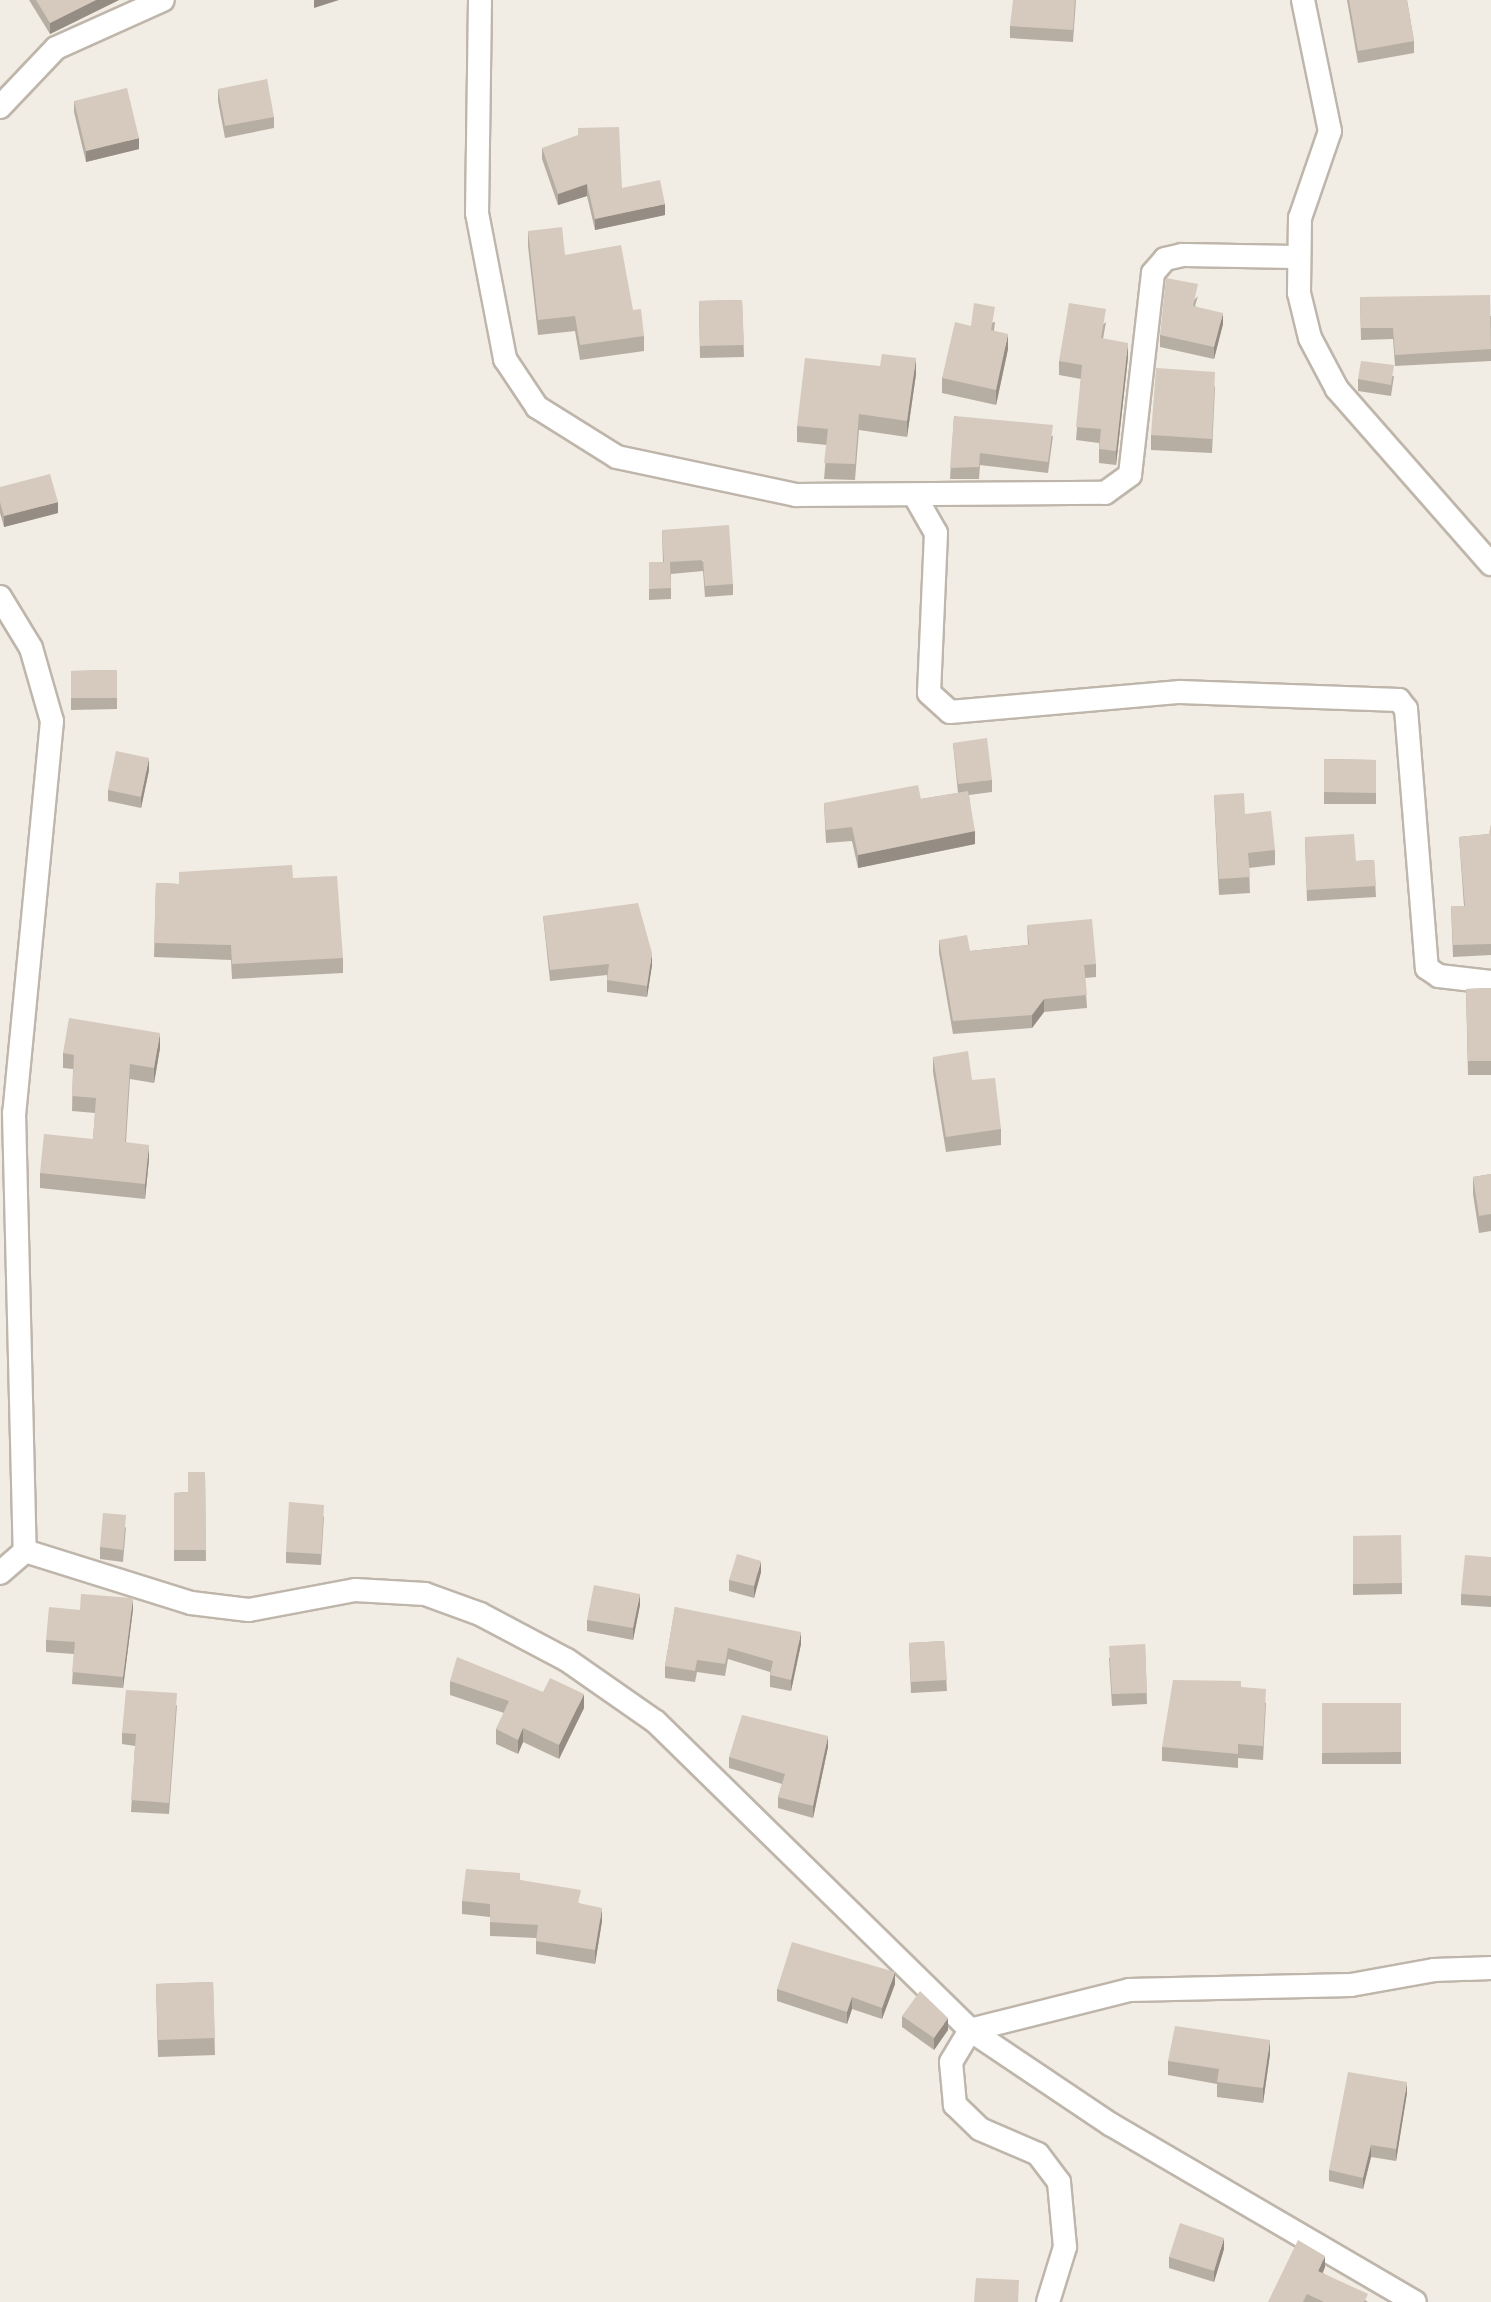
<!DOCTYPE html>
<style>
body{margin:0}
#map{position:relative;width:1491px;height:2302px;overflow:hidden;background:#f1ece4;font-family:"Sofia Sans Condensed",sans-serif}
div>[style]{position:absolute}
.roads{filter:drop-shadow(2px 0 #bfb6ab) drop-shadow(-2px 0 #bfb6ab) drop-shadow(0 2px #bfb6ab) drop-shadow(0 -2px #bfb6ab)}
.minor>*{height:22px;margin:-11px;padding:0 11px;transform-origin:11px;border-radius:11px;background:#fff}
.wall>*{inset:0;background:#b7aea3}
.shaded-wall>*{inset:0;background:#958d84}
.building>*{inset:0;background:#d5cabd}
span{translate:-50% -50%;white-space:nowrap;text-align:center;line-height:1.15;-webkit-text-stroke:8px #fff;paint-order:stroke}
</style>
<div id="map">
<div class="roads">
<div class="minor">
<i style="left:480px;top:0;width:213px;rotate:90.8deg"></i>
<i style="left:477px;top:213px;width:149px;rotate:79.1deg"></i>
<i style="left:505px;top:359px;width:58px;rotate:56.3deg"></i>
<i style="left:537px;top:407px;width:94px;rotate:32deg"></i>
<i style="left:617px;top:457px;width:183px;rotate:12deg"></i>
<i style="left:796px;top:495px;width:309px;rotate:-0.4deg"></i>
<i style="left:1105px;top:493px;width:31px;rotate:-36deg"></i>
<i style="left:1130px;top:475px;width:203px;rotate:-83.5deg"></i>
<i style="left:1153px;top:273px;width:18px;rotate:-49deg"></i>
<i style="left:1165px;top:259px;width:17px;rotate:-13deg"></i>
<i style="left:1182px;top:255px;width:115px;rotate:1deg"></i>
<i style="left:1303px;top:0;width:134px;rotate:78.4deg"></i>
<i style="left:1330px;top:131px;width:92px;rotate:109deg"></i>
<i style="left:1300px;top:218px;width:75px;rotate:90.8deg"></i>
<i style="left:1299px;top:293px;width:46px;rotate:76.3deg"></i>
<i style="left:1310px;top:338px;width:58px;rotate:62.1deg"></i>
<i style="left:1337px;top:389px;width:233px;rotate:48.7deg"></i>
<i style="left:0;top:107px;width:81px;rotate:-46.5deg"></i>
<i style="left:56px;top:48px;width:117px;rotate:-24.2deg"></i>
<i style="left:916px;top:498px;width:40px;rotate:60.3deg"></i>
<i style="left:936px;top:533px;width:160px;rotate:92.5deg"></i>
<i style="left:929px;top:693px;width:28px;rotate:42deg"></i>
<i style="left:950px;top:712px;width:231px;rotate:-5deg"></i>
<i style="left:1180px;top:692px;width:219px;rotate:2.1deg"></i>
<i style="left:1399px;top:700px;width:11px;rotate:52deg"></i>
<i style="left:1406px;top:709px;width:260px;rotate:85.4deg"></i>
<i style="left:1427px;top:968px;width:14px;rotate:34deg"></i>
<i style="left:1439px;top:976px;width:52px;rotate:6.6deg"></i>
<i style="left:0;top:597px;width:60px;rotate:58.7deg"></i>
<i style="left:31px;top:648px;width:76px;rotate:74deg"></i>
<i style="left:52px;top:721px;width:394px;rotate:95.5deg"></i>
<i style="left:14px;top:1113px;width:438px;rotate:88.6deg"></i>
<i style="left:25px;top:1551px;width:174px;rotate:17.4deg"></i>
<i style="left:191px;top:1603px;width:58px;rotate:6.9deg"></i>
<i style="left:249px;top:1610px;width:108px;rotate:-10.7deg"></i>
<i style="left:355px;top:1590px;width:70px;rotate:3.3deg"></i>
<i style="left:425px;top:1594px;width:59px;rotate:20deg"></i>
<i style="left:480px;top:1614px;width:98px;rotate:27.9deg"></i>
<i style="left:567px;top:1660px;width:108px;rotate:34.9deg"></i>
<i style="left:656px;top:1722px;width:440px;rotate:44.4deg"></i>
<i style="left:970px;top:2030px;width:169px;rotate:33.9deg"></i>
<i style="left:1110px;top:2124px;width:353px;rotate:30.3deg"></i>
<i style="left:0;top:1573px;width:33px;rotate:-41deg"></i>
<i style="left:1048px;top:2302px;width:58px;rotate:-72.8deg"></i>
<i style="left:1065px;top:2247px;width:65px;rotate:-95.3deg"></i>
<i style="left:1059px;top:2182px;width:35px;rotate:-127deg"></i>
<i style="left:1038px;top:2154px;width:63px;rotate:-156.7deg"></i>
<i style="left:980px;top:2129px;width:35px;rotate:-136deg"></i>
<i style="left:955px;top:2105px;width:43px;rotate:-95.3deg"></i>
<i style="left:951px;top:2062px;width:37px;rotate:-59deg"></i>
<i style="left:970px;top:2030px;width:164px;rotate:-14.1deg"></i>
<i style="left:1129px;top:1990px;width:222px;rotate:-1.3deg"></i>
<i style="left:1351px;top:1985px;width:84px;rotate:-10.2deg"></i>
<i style="left:1434px;top:1970px;width:57px;rotate:-2deg"></i>
</div>
</div>
<div class="wall">
<i style="clip-path:polygon(29px 0,119px 0,50px 34px)"></i>
<i style="clip-path:polygon(1076px 0,1073px 42px,1010px 38px,1010px 26px)"></i>
<i style="clip-path:polygon(1347px 0,1407px 0,1414px 41px,1414px 53px,1358px 63px)"></i>
<i style="clip-path:polygon(218px 89px,274px 117px,274px 128px,225px 138px,218px 101px)"></i>
<i style="clip-path:polygon(74px 101px,139px 149px,86px 162px,74px 112px)"></i>
<i style="clip-path:polygon(542px 148px,622px 188px,665px 215px,595px 230px,587px 196px,558px 205px,542px 159px)"></i>
<i style="clip-path:polygon(528px 231px,565px 255px,633px 310px,644px 336px,644px 351px,580px 360px,575px 331px,538px 335px,528px 246px)"></i>
<i style="clip-path:polygon(1198px 296px,1195px 306px,1223px 324px,1214px 359px,1160px 347px,1160px 335px)"></i>
<i style="clip-path:polygon(1360px 297px,1491px 316px,1491px 361px,1395px 366px,1393px 339px,1361px 340px)"></i>
<i style="clip-path:polygon(742px 300px,744px 357px,700px 358px,699px 301px)"></i>
<i style="clip-path:polygon(995px 322px,994px 331px,1008px 349px,996px 405px,942px 393px,942px 378px,971px 326px)"></i>
<i style="clip-path:polygon(1106px 322px,1103px 339px,1128px 357px,1116px 465px,1099px 463px,1099px 443px,1076px 440px,1081px 379px,1059px 375px,1059px 361px)"></i>
<i style="clip-path:polygon(916px 374px,907px 437px,859px 430px,855px 480px,824px 479px,827px 445px,797px 442px,797px 426px)"></i>
<i style="clip-path:polygon(1394px 376px,1391px 396px,1358px 391px,1358px 379px)"></i>
<i style="clip-path:polygon(1215px 386px,1212px 453px,1151px 450px,1151px 435px)"></i>
<i style="clip-path:polygon(954px 416px,1053px 436px,1048px 473px,980px 465px,979px 479px,950px 479px)"></i>
<i style="clip-path:polygon(0 487px,58px 513px,4px 527px,0 513px)"></i>
<i style="clip-path:polygon(662px 530px,733px 584px,733px 595px,705px 597px,703px 571px,671px 574px,671px 599px,649px 600px,649px 562px,663px 562px)"></i>
<i style="clip-path:polygon(117px 670px,117px 709px,71px 710px,71px 671px)"></i>
<i style="clip-path:polygon(953px 743px,992px 780px,992px 792px,969px 795px,975px 844px,858px 868px,852px 841px,826px 843px,824px 803px,921px 799px,958px 793px)"></i>
<i style="clip-path:polygon(1324px 759px,1376px 760px,1376px 804px,1324px 804px)"></i>
<i style="clip-path:polygon(149px 770px,141px 808px,108px 801px,108px 790px)"></i>
<i style="clip-path:polygon(1214px 795px,1245px 814px,1275px 850px,1275px 865px,1249px 868px,1250px 893px,1219px 895px)"></i>
<i style="clip-path:polygon(1491px 825px,1491px 955px,1453px 957px,1451px 906px,1464px 906px,1459px 837px,1489px 834px)"></i>
<i style="clip-path:polygon(1305px 837px,1356px 861px,1374px 860px,1376px 897px,1307px 901px)"></i>
<i style="clip-path:polygon(293px 878px,343px 958px,343px 973px,232px 979px,231px 960px,154px 957px,156px 883px,179px 884px)"></i>
<i style="clip-path:polygon(543px 916px,652px 965px,647px 997px,607px 992px,607px 975px,550px 981px)"></i>
<i style="clip-path:polygon(1027px 925px,1096px 964px,1096px 977px,1085px 978px,1087px 1008px,1044px 1012px,1032px 1028px,953px 1034px,939px 953px,939px 940px,970px 951px,1028px 945px)"></i>
<i style="clip-path:polygon(1491px 988px,1491px 1075px,1468px 1075px,1466px 989px)"></i>
<i style="clip-path:polygon(160px 1048px,154px 1083px,130px 1079px,126px 1142px,149px 1159px,145px 1199px,40px 1188px,40px 1173px,93px 1139px,95px 1113px,72px 1111px,73px 1069px,63px 1068px,63px 1053px)"></i>
<i style="clip-path:polygon(933px 1057px,972px 1080px,1001px 1129px,1001px 1145px,946px 1152px,933px 1072px)"></i>
<i style="clip-path:polygon(1491px 1174px,1491px 1231px,1479px 1233px,1473px 1194px,1473px 1177px)"></i>
<i style="clip-path:polygon(205px 1472px,206px 1561px,174px 1561px,174px 1493px,188px 1492px)"></i>
<i style="clip-path:polygon(324px 1516px,321px 1565px,286px 1563px,286px 1552px)"></i>
<i style="clip-path:polygon(126px 1527px,123px 1562px,100px 1559px,100px 1547px)"></i>
<i style="clip-path:polygon(1353px 1536px,1402px 1583px,1402px 1594px,1353px 1595px)"></i>
<i style="clip-path:polygon(1491px 1557px,1491px 1607px,1461px 1605px,1461px 1594px)"></i>
<i style="clip-path:polygon(761px 1572px,754px 1598px,729px 1591px,729px 1580px)"></i>
<i style="clip-path:polygon(640px 1605px,633px 1640px,587px 1631px,587px 1620px)"></i>
<i style="clip-path:polygon(675px 1607px,801px 1644px,791px 1691px,770px 1687px,770px 1672px,728px 1659px,725px 1676px,697px 1672px,695px 1682px,665px 1678px,665px 1666px)"></i>
<i style="clip-path:polygon(133px 1609px,123px 1688px,72px 1684px,74px 1654px,46px 1652px,46px 1640px,80px 1610px)"></i>
<i style="clip-path:polygon(944px 1641px,947px 1691px,911px 1693px,909px 1643px)"></i>
<i style="clip-path:polygon(1145px 1644px,1147px 1704px,1112px 1706px,1109px 1658px)"></i>
<i style="clip-path:polygon(450px 1681px,584px 1708px,559px 1759px,523px 1742px,518px 1754px,496px 1744px,496px 1729px,504px 1713px,450px 1695px)"></i>
<i style="clip-path:polygon(1241px 1687px,1266px 1703px,1263px 1760px,1238px 1758px,1238px 1768px,1162px 1761px,1162px 1747px)"></i>
<i style="clip-path:polygon(1322px 1703px,1401px 1703px,1401px 1764px,1322px 1764px)"></i>
<i style="clip-path:polygon(177px 1705px,169px 1814px,131px 1812px,135px 1746px,122px 1744px,122px 1733px)"></i>
<i style="clip-path:polygon(828px 1747px,813px 1818px,778px 1808px,778px 1797px,782px 1784px,729px 1768px,729px 1757px)"></i>
<i style="clip-path:polygon(520px 1880px,581px 1904px,602px 1921px,595px 1964px,536px 1954px,536px 1938px,490px 1936px,490px 1917px,462px 1914px,462px 1901px)"></i>
<i style="clip-path:polygon(213px 1982px,215px 2055px,158px 2057px,156px 1984px)"></i>
<i style="clip-path:polygon(895px 1984px,882px 2019px,852px 2009px,847px 2024px,777px 2001px,777px 1989px)"></i>
<i style="clip-path:polygon(902px 2016px,948px 2030px,934px 2050px,902px 2027px)"></i>
<i style="clip-path:polygon(1270px 2054px,1263px 2103px,1217px 2097px,1217px 2084px,1168px 2075px,1168px 2061px)"></i>
<i style="clip-path:polygon(1407px 2093px,1396px 2161px,1371px 2157px,1363px 2189px,1329px 2181px,1329px 2170px)"></i>
<i style="clip-path:polygon(1224px 2249px,1214px 2282px,1169px 2268px,1169px 2257px)"></i>
<i style="clip-path:polygon(1325px 2267px,1323px 2273px,1368px 2302px,1268px 2302px)"></i>
</div>
<div class="shaded-wall">
<i style="clip-path:polygon(96px 0,119px 0,50px 34px,50px 23px)"></i>
<i style="clip-path:polygon(314px 0,339px 0,314px 8px)"></i>
<i style="clip-path:polygon(139px 138px,139px 149px,86px 162px,86px 151px)"></i>
<i style="clip-path:polygon(587px 184px,587px 196px,558px 205px,558px 194px)"></i>
<i style="clip-path:polygon(665px 204px,665px 215px,595px 230px,595px 219px)"></i>
<i style="clip-path:polygon(1223px 313px,1223px 324px,1214px 359px,1214px 347px)"></i>
<i style="clip-path:polygon(1008px 334px,1008px 349px,996px 405px,996px 390px)"></i>
<i style="clip-path:polygon(1128px 343px,1128px 357px,1116px 465px,1116px 451px)"></i>
<i style="clip-path:polygon(916px 358px,916px 374px,907px 437px,907px 421px)"></i>
<i style="clip-path:polygon(58px 502px,58px 513px,4px 527px,4px 516px)"></i>
<i style="clip-path:polygon(149px 758px,149px 770px,141px 808px,141px 797px)"></i>
<i style="clip-path:polygon(975px 831px,975px 844px,858px 868px,858px 855px)"></i>
<i style="clip-path:polygon(652px 953px,652px 965px,647px 997px,647px 986px)"></i>
<i style="clip-path:polygon(1044px 999px,1044px 1012px,1032px 1028px,1032px 1015px)"></i>
<i style="clip-path:polygon(160px 1033px,160px 1048px,154px 1083px,154px 1068px)"></i>
<i style="clip-path:polygon(149px 1145px,149px 1159px,145px 1199px,145px 1184px)"></i>
<i style="clip-path:polygon(761px 1561px,761px 1572px,754px 1598px,754px 1586px)"></i>
<i style="clip-path:polygon(640px 1594px,640px 1605px,633px 1640px,633px 1628px)"></i>
<i style="clip-path:polygon(133px 1598px,133px 1609px,123px 1688px,123px 1677px)"></i>
<i style="clip-path:polygon(801px 1632px,801px 1644px,791px 1691px,791px 1680px)"></i>
<i style="clip-path:polygon(584px 1694px,584px 1708px,559px 1759px,559px 1745px)"></i>
<i style="clip-path:polygon(523px 1728px,523px 1742px,518px 1754px,518px 1740px)"></i>
<i style="clip-path:polygon(828px 1736px,828px 1747px,813px 1818px,813px 1806px)"></i>
<i style="clip-path:polygon(602px 1908px,602px 1921px,595px 1964px,595px 1950px)"></i>
<i style="clip-path:polygon(895px 1972px,895px 1984px,882px 2019px,882px 2008px)"></i>
<i style="clip-path:polygon(852px 1997px,852px 2009px,847px 2024px,847px 2012px)"></i>
<i style="clip-path:polygon(948px 2018px,948px 2030px,934px 2050px,934px 2038px)"></i>
<i style="clip-path:polygon(1270px 2040px,1270px 2054px,1263px 2103px,1263px 2088px)"></i>
<i style="clip-path:polygon(1407px 2082px,1407px 2093px,1396px 2161px,1396px 2149px)"></i>
<i style="clip-path:polygon(1371px 2145px,1371px 2157px,1363px 2189px,1363px 2178px)"></i>
<i style="clip-path:polygon(1224px 2238px,1224px 2249px,1214px 2282px,1214px 2271px)"></i>
<i style="clip-path:polygon(1325px 2256px,1325px 2267px,1318px 2282px,1318px 2271px)"></i>
</div>
<div class="building">
<i style="clip-path:polygon(36px 0,96px 0,50px 23px)"></i>
<i style="clip-path:polygon(1013px 0,1075px 0,1073px 30px,1010px 26px)"></i>
<i style="clip-path:polygon(1349px 0,1407px 0,1414px 41px,1358px 51px)"></i>
<i style="clip-path:polygon(267px 79px,274px 117px,225px 126px,218px 89px)"></i>
<i style="clip-path:polygon(127px 88px,139px 138px,86px 151px,74px 101px)"></i>
<i style="clip-path:polygon(619px 127px,622px 188px,660px 180px,665px 204px,595px 219px,587px 184px,558px 194px,542px 148px,578px 135px,578px 128px)"></i>
<i style="clip-path:polygon(562px 227px,565px 255px,621px 245px,633px 310px,641px 309px,644px 336px,580px 345px,575px 316px,538px 320px,528px 231px)"></i>
<i style="clip-path:polygon(1166px 278px,1198px 284px,1193px 306px,1223px 313px,1214px 347px,1160px 335px)"></i>
<i style="clip-path:polygon(1490px 295px,1491px 349px,1395px 355px,1393px 328px,1361px 328px,1360px 297px)"></i>
<i style="clip-path:polygon(742px 300px,744px 345px,700px 346px,699px 301px)"></i>
<i style="clip-path:polygon(974px 303px,995px 307px,991px 330px,1008px 334px,996px 390px,942px 378px,955px 322px,971px 326px)"></i>
<i style="clip-path:polygon(1069px 303px,1106px 309px,1101px 338px,1128px 343px,1116px 451px,1099px 449px,1101px 429px,1076px 427px,1082px 365px,1059px 361px)"></i>
<i style="clip-path:polygon(882px 354px,916px 358px,907px 421px,859px 414px,855px 464px,824px 463px,828px 429px,797px 426px,805px 358px,880px 366px)"></i>
<i style="clip-path:polygon(1361px 361px,1394px 365px,1391px 385px,1358px 379px)"></i>
<i style="clip-path:polygon(1156px 368px,1215px 372px,1212px 439px,1151px 435px)"></i>
<i style="clip-path:polygon(954px 416px,1053px 425px,1048px 462px,980px 453px,979px 467px,950px 468px)"></i>
<i style="clip-path:polygon(50px 474px,58px 502px,4px 516px,0 502px,0 487px)"></i>
<i style="clip-path:polygon(729px 525px,733px 584px,705px 586px,703px 560px,670px 562px,671px 588px,649px 589px,649px 562px,664px 562px,662px 530px)"></i>
<i style="clip-path:polygon(117px 670px,117px 698px,71px 698px,71px 671px)"></i>
<i style="clip-path:polygon(987px 738px,992px 780px,958px 784px,953px 743px)"></i>
<i style="clip-path:polygon(116px 751px,149px 758px,141px 797px,108px 790px)"></i>
<i style="clip-path:polygon(1324px 759px,1376px 760px,1376px 793px,1324px 792px)"></i>
<i style="clip-path:polygon(918px 785px,921px 799px,968px 791px,975px 831px,858px 855px,852px 827px,826px 830px,824px 803px)"></i>
<i style="clip-path:polygon(1244px 793px,1245px 814px,1271px 811px,1275px 850px,1248px 853px,1250px 877px,1219px 879px,1214px 795px)"></i>
<i style="clip-path:polygon(1491px 825px,1491px 944px,1453px 945px,1451px 906px,1465px 906px,1459px 837px,1489px 834px)"></i>
<i style="clip-path:polygon(1354px 834px,1356px 861px,1374px 860px,1376px 886px,1307px 890px,1305px 837px)"></i>
<i style="clip-path:polygon(292px 865px,293px 878px,337px 876px,343px 958px,232px 964px,231px 945px,154px 943px,156px 883px,179px 884px,179px 872px)"></i>
<i style="clip-path:polygon(638px 903px,652px 953px,647px 986px,607px 980px,609px 964px,550px 970px,543px 916px)"></i>
<i style="clip-path:polygon(1092px 919px,1096px 964px,1084px 965px,1087px 995px,1044px 999px,1032px 1015px,953px 1021px,939px 940px,967px 935px,970px 951px,1029px 945px,1027px 925px)"></i>
<i style="clip-path:polygon(1491px 988px,1491px 1061px,1468px 1061px,1466px 989px)"></i>
<i style="clip-path:polygon(69px 1018px,160px 1033px,154px 1068px,130px 1064px,125px 1142px,149px 1145px,145px 1184px,40px 1173px,44px 1134px,93px 1139px,96px 1098px,72px 1096px,74px 1055px,63px 1053px)"></i>
<i style="clip-path:polygon(968px 1051px,972px 1080px,995px 1078px,1001px 1129px,946px 1137px,933px 1057px)"></i>
<i style="clip-path:polygon(1491px 1174px,1491px 1214px,1479px 1216px,1473px 1177px)"></i>
<i style="clip-path:polygon(188px 1472px,205px 1472px,206px 1550px,174px 1550px,174px 1493px,188px 1492px)"></i>
<i style="clip-path:polygon(289px 1502px,324px 1505px,321px 1554px,286px 1552px)"></i>
<i style="clip-path:polygon(103px 1513px,126px 1515px,123px 1550px,100px 1547px)"></i>
<i style="clip-path:polygon(1401px 1535px,1402px 1583px,1353px 1584px,1353px 1536px)"></i>
<i style="clip-path:polygon(737px 1554px,761px 1561px,754px 1586px,729px 1580px)"></i>
<i style="clip-path:polygon(1465px 1555px,1491px 1557px,1491px 1596px,1461px 1594px)"></i>
<i style="clip-path:polygon(594px 1585px,640px 1594px,633px 1628px,587px 1620px)"></i>
<i style="clip-path:polygon(81px 1594px,133px 1598px,123px 1677px,72px 1672px,75px 1642px,46px 1640px,49px 1607px,80px 1610px)"></i>
<i style="clip-path:polygon(675px 1607px,801px 1632px,791px 1680px,770px 1675px,773px 1661px,728px 1648px,725px 1664px,697px 1660px,695px 1671px,665px 1666px)"></i>
<i style="clip-path:polygon(944px 1641px,947px 1680px,911px 1682px,909px 1643px)"></i>
<i style="clip-path:polygon(1145px 1644px,1147px 1693px,1112px 1694px,1109px 1646px)"></i>
<i style="clip-path:polygon(457px 1657px,543px 1692px,550px 1678px,584px 1694px,559px 1745px,523px 1728px,518px 1740px,496px 1729px,509px 1701px,450px 1681px)"></i>
<i style="clip-path:polygon(1173px 1680px,1241px 1681px,1241px 1687px,1266px 1689px,1263px 1746px,1238px 1744px,1238px 1754px,1162px 1747px)"></i>
<i style="clip-path:polygon(126px 1690px,177px 1693px,169px 1803px,131px 1800px,136px 1734px,122px 1733px)"></i>
<i style="clip-path:polygon(1322px 1703px,1401px 1703px,1401px 1752px,1322px 1753px)"></i>
<i style="clip-path:polygon(742px 1715px,828px 1736px,813px 1806px,778px 1797px,785px 1774px,729px 1757px)"></i>
<i style="clip-path:polygon(466px 1869px,520px 1873px,520px 1880px,581px 1890px,578px 1903px,602px 1908px,595px 1950px,536px 1941px,538px 1925px,490px 1922px,490px 1904px,462px 1901px)"></i>
<i style="clip-path:polygon(792px 1942px,895px 1972px,882px 2008px,852px 1997px,847px 2012px,777px 1989px)"></i>
<i style="clip-path:polygon(213px 1982px,215px 2038px,158px 2040px,156px 1984px)"></i>
<i style="clip-path:polygon(920px 1991px,948px 2018px,934px 2038px,902px 2016px)"></i>
<i style="clip-path:polygon(1175px 2026px,1270px 2040px,1263px 2088px,1217px 2082px,1219px 2069px,1168px 2061px)"></i>
<i style="clip-path:polygon(1348px 2072px,1407px 2082px,1396px 2149px,1371px 2145px,1363px 2178px,1329px 2170px)"></i>
<i style="clip-path:polygon(1180px 2223px,1224px 2238px,1214px 2271px,1169px 2257px)"></i>
<i style="clip-path:polygon(1298px 2240px,1325px 2256px,1318px 2271px,1368px 2294px,1364px 2302px,1324px 2302px,1307px 2294px,1303px 2302px,1268px 2302px)"></i>
<i style="clip-path:polygon(976px 2278px,1019px 2280px,1018px 2302px,974px 2302px)"></i>
</div>
</div>
